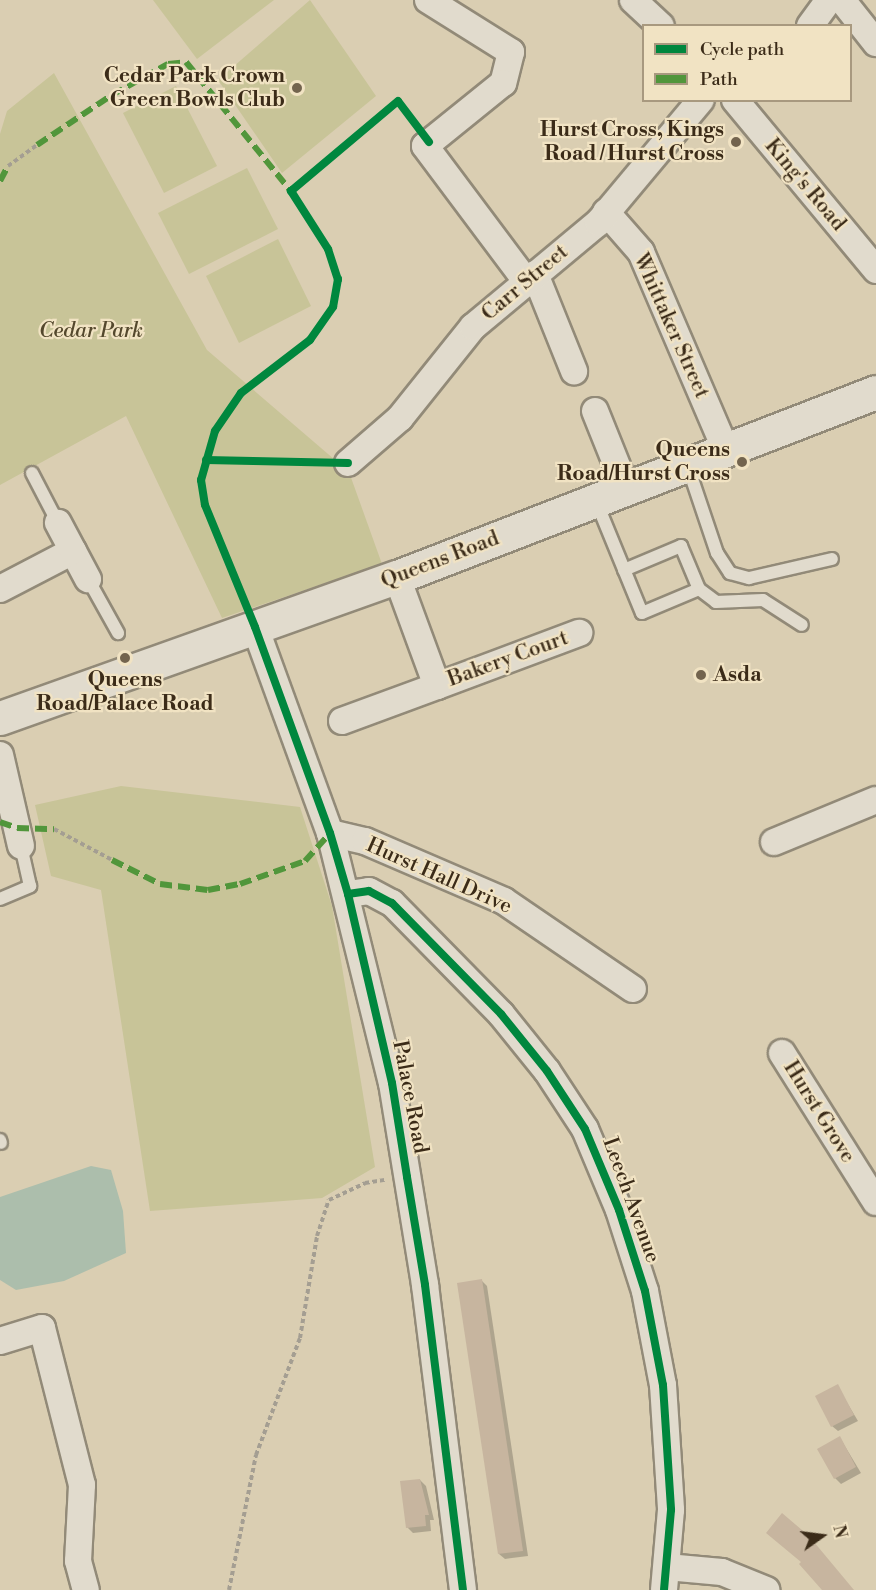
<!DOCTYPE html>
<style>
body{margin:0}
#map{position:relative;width:876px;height:1590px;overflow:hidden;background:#daceb2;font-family:"Libre Bodoni",serif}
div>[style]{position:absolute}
.green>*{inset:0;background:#c8c498}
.water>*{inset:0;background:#acbeac}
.shadow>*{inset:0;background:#0003}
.building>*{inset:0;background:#c7b59f}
.path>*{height:4px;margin-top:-2px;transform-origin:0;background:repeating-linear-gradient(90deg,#a49e92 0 4.5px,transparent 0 7.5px)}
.roads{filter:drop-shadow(2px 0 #928a78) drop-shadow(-2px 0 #928a78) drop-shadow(0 2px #928a78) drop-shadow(0 -2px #928a78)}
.service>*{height:12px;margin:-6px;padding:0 6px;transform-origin:6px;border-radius:6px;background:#e1dbcd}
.minor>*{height:26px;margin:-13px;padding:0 13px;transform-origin:13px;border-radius:13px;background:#e1dbcd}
.secondary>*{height:33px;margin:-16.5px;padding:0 16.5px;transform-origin:16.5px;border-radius:16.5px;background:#e1dbcd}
.quiet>*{height:6px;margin-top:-3px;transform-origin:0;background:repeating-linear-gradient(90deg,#51963b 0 12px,transparent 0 18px)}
.cycleway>*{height:8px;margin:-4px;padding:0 4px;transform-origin:4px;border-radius:4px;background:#00873e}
.dots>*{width:16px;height:16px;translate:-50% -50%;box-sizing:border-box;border:3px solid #f1e3c3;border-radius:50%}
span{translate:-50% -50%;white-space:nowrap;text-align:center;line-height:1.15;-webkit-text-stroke:4.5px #f1e3c3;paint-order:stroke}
.poi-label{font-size:21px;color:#3b2b18;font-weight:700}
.right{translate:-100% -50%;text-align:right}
.left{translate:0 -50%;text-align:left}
.street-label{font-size:21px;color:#3b2b18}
.park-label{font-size:21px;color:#54482d;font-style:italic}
.legend{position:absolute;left:642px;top:24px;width:210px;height:78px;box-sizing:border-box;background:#f1e3c3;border:2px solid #a8997f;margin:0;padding:8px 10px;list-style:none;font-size:18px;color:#3b2b18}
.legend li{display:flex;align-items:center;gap:12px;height:30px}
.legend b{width:30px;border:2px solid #a8997f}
.north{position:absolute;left:792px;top:1506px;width:60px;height:60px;-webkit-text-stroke:4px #f1e3c3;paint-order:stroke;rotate:76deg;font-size:16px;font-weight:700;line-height:24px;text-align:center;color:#3b2b18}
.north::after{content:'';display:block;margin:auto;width:21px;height:27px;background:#3b2b18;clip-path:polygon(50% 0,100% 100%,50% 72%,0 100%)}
</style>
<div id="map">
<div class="green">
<i style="clip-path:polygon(153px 0,274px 0,197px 59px)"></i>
<i style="clip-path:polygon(310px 0,376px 96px,282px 173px,218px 80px)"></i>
<i style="clip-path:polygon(54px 73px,207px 350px,349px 472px,382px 564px,222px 618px,126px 416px,0 485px,0 134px,7px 111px)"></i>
<i style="clip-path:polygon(176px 86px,217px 166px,164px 193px,123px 113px)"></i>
<i style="clip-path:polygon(247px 168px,278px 229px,189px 274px,158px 213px)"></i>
<i style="clip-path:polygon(278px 239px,311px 306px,239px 343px,206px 276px)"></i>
<i style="clip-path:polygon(121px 786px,300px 807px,332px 906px,375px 1167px,322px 1198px,150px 1211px,101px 890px,51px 876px,35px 805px)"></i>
</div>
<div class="water">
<i style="clip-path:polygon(91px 1166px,111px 1170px,123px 1211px,126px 1253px,64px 1281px,16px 1290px,0 1280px,0 1197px)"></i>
</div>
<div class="shadow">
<i style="clip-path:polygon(481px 1280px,487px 1286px,528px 1556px,505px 1559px,499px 1554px)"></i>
<i style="clip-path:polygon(837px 1386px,858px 1421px,838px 1431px,832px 1426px)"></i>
<i style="clip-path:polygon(840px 1438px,861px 1473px,841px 1484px,835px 1478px)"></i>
<i style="clip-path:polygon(420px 1480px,426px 1486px,434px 1520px,430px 1520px,431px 1531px,413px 1533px,407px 1527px)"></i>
</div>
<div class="building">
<i style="clip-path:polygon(482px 1279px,523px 1551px,498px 1554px,457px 1283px)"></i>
<i style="clip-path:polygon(838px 1384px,854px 1415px,831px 1427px,815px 1396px)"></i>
<i style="clip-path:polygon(840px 1436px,856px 1467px,834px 1479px,817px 1449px)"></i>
<i style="clip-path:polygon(420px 1479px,429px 1515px,425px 1515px,426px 1526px,406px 1528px,400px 1481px)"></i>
<i style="clip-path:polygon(782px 1513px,809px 1536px,854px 1590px,822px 1590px,799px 1564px,801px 1562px,766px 1533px)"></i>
</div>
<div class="path">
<i style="left:8px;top:166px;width:36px;rotate:-36deg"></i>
<i style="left:54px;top:829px;width:66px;rotate:28.1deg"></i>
<i style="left:229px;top:1590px;width:138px;rotate:-78.7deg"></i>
<i style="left:256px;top:1455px;width:125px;rotate:-69.4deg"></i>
<i style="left:300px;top:1338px;width:103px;rotate:-80.5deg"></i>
<i style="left:317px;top:1236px;width:38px;rotate:-72deg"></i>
<i style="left:329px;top:1200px;width:40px;rotate:-25deg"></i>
<i style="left:365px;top:1183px;width:20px;rotate:-9deg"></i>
</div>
<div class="roads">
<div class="service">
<i style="left:688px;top:467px;width:91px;rotate:71.4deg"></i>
<i style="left:717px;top:553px;width:24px;rotate:57deg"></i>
<i style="left:730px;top:573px;width:20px;rotate:15deg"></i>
<i style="left:749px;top:578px;width:85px;rotate:-12.9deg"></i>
<i style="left:32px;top:473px;width:56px;rotate:62.5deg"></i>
<i style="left:596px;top:501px;width:121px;rotate:67.7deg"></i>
<i style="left:642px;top:613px;width:62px;rotate:-22.8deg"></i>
<i style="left:699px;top:589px;width:21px;rotate:37deg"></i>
<i style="left:716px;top:602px;width:47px;rotate:-2.4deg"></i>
<i style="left:763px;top:600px;width:46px;rotate:32.7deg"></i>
<i style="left:624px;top:570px;width:62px;rotate:-22.8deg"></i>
<i style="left:681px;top:546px;width:47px;rotate:67.3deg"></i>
<i style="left:88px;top:579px;width:62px;rotate:60.9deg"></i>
<i style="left:0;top:899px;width:33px;rotate:-23deg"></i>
<i style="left:30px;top:886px;width:41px;rotate:-102.7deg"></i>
<i style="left:0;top:1140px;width:3px;rotate:72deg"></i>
</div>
<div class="minor">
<i style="left:428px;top:0;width:98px;rotate:32.1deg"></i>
<i style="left:511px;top:52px;width:32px;rotate:104deg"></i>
<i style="left:503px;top:83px;width:100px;rotate:141.1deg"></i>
<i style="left:425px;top:146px;width:169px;rotate:53.2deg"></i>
<i style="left:633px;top:0;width:38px;rotate:43deg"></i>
<i style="left:842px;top:0;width:55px;rotate:51.7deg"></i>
<i style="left:810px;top:26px;width:32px;rotate:-54deg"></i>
<i style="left:735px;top:100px;width:221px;rotate:50.3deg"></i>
<i style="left:606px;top:212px;width:53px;rotate:48.8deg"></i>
<i style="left:641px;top:252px;width:213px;rotate:66.8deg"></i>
<i style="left:535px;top:274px;width:105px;rotate:68.1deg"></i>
<i style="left:595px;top:411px;width:83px;rotate:68.1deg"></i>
<i style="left:348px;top:463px;width:69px;rotate:-40.9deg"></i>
<i style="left:400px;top:418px;width:117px;rotate:-51.3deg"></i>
<i style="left:473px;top:327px;width:163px;rotate:-39.8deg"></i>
<i style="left:598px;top:223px;width:160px;rotate:-50.1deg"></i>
<i style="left:73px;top:551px;width:32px;rotate:62deg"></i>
<i style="left:0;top:589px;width:82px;rotate:-27.5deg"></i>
<i style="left:73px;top:551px;width:32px;rotate:-118deg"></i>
<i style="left:255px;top:627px;width:219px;rotate:70deg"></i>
<i style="left:330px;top:833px;width:258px;rotate:76.1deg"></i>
<i style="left:392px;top:1083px;width:205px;rotate:80.7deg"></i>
<i style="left:425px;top:1285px;width:307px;rotate:82.9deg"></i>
<i style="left:437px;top:686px;width:152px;rotate:-20.5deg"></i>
<i style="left:342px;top:721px;width:101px;rotate:-20.2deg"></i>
<i style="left:437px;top:686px;width:116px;rotate:-110.2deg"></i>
<i style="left:0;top:755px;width:93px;rotate:77deg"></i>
<i style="left:330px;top:833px;width:36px;rotate:13deg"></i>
<i style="left:365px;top:841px;width:151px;rotate:23.3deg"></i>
<i style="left:504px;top:901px;width:156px;rotate:34.3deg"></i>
<i style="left:774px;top:842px;width:110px;rotate:-22.4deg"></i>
<i style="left:348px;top:894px;width:21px;rotate:-8deg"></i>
<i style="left:369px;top:891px;width:26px;rotate:28deg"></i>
<i style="left:392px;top:903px;width:156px;rotate:45.5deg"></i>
<i style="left:501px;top:1014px;width:73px;rotate:51.1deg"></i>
<i style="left:547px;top:1071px;width:69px;rotate:56.8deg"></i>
<i style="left:585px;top:1129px;width:88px;rotate:67.2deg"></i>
<i style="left:619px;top:1210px;width:85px;rotate:72.2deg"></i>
<i style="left:645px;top:1291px;width:96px;rotate:79.2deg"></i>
<i style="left:663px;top:1385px;width:125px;rotate:86.3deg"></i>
<i style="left:671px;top:1510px;width:80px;rotate:95deg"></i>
<i style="left:782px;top:1053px;width:176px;rotate:57.8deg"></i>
<i style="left:0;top:1341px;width:44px;rotate:-17.2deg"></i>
<i style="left:42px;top:1328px;width:162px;rotate:75.7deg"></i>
<i style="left:82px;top:1485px;width:76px;rotate:93deg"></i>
<i style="left:78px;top:1561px;width:30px;rotate:75deg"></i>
<i style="left:667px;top:1567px;width:55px;rotate:5.2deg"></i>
<i style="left:722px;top:1572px;width:48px;rotate:22.2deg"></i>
</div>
<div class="secondary">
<i style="left:0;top:718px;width:421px;rotate:-19.6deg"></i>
<i style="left:397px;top:577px;width:513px;rotate:-21.12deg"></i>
</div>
</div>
<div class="quiet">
<i style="left:37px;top:145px;width:90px;rotate:-33.7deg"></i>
<i style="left:112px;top:95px;width:64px;rotate:-29deg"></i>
<i style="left:168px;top:64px;width:18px;rotate:-6deg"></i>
<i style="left:186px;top:62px;width:166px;rotate:50.9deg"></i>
<i style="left:0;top:181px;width:17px;rotate:-62deg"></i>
<i style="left:0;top:822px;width:18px;rotate:19deg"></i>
<i style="left:17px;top:828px;width:37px;rotate:2deg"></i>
<i style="left:112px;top:860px;width:54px;rotate:26.6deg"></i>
<i style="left:160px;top:884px;width:48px;rotate:7.1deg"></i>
<i style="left:208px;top:890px;width:33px;rotate:-11deg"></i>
<i style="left:240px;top:884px;width:69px;rotate:-19.5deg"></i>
<i style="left:305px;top:861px;width:38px;rotate:-48deg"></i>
</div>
<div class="cycleway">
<i style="left:429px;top:142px;width:51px;rotate:-127.1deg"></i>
<i style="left:398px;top:101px;width:140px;rotate:139.9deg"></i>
<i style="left:291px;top:191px;width:69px;rotate:57.5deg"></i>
<i style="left:328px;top:249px;width:32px;rotate:72deg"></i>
<i style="left:338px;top:279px;width:28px;rotate:100deg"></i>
<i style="left:333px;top:307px;width:40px;rotate:124.9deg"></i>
<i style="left:310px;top:340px;width:87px;rotate:142.5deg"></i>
<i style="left:241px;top:393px;width:46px;rotate:124.4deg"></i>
<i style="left:215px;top:431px;width:51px;rotate:105.9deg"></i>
<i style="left:201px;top:480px;width:25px;rotate:81deg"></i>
<i style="left:205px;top:505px;width:132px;rotate:67.7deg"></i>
<i style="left:255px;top:627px;width:219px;rotate:70deg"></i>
<i style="left:330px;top:833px;width:64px;rotate:73.6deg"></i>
<i style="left:348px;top:894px;width:194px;rotate:76.9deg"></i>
<i style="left:392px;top:1083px;width:95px;rotate:80.9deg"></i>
<i style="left:407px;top:1177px;width:109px;rotate:80.5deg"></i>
<i style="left:425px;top:1285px;width:307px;rotate:82.9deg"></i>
<i style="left:206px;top:460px;width:142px;rotate:1.2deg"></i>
<i style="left:348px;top:894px;width:21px;rotate:-8deg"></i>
<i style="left:369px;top:891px;width:26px;rotate:28deg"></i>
<i style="left:392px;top:903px;width:156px;rotate:45.5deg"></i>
<i style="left:501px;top:1014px;width:73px;rotate:51.1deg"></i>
<i style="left:547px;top:1071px;width:69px;rotate:56.8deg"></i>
<i style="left:585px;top:1129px;width:88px;rotate:67.2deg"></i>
<i style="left:619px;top:1210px;width:85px;rotate:72.2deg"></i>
<i style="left:645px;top:1291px;width:96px;rotate:79.2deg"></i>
<i style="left:663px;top:1385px;width:125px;rotate:86.3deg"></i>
<i style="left:671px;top:1510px;width:80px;rotate:95deg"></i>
</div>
<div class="dots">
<i style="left:297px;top:88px;background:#73644e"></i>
<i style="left:736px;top:142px;background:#73644e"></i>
<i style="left:742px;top:462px;background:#73644e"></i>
<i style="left:125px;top:658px;background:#73644e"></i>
<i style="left:701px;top:675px;background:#73644e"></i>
</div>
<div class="poi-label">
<span class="right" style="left:285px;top:88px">Cedar Park Crown<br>Green Bowls Club</span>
<span class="right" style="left:724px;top:142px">Hurst Cross, Kings<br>Road / Hurst Cross</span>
<span class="right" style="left:730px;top:462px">Queens<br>Road/Hurst Cross</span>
<span class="left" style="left:713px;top:675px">Asda</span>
<span style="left:125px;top:692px">Queens<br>Road/Palace Road</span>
</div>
<div class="street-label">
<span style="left:805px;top:185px;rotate:50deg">King's Road</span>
<span style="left:525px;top:283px;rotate:-40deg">Carr Street</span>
<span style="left:671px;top:326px;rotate:66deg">Whittaker Street</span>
<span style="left:440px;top:560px;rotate:-21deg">Queens Road</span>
<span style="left:508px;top:659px;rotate:-20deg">Bakery Court</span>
<span style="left:439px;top:876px;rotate:24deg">Hurst Hall Drive</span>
<span style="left:410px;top:1097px;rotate:79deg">Palace Road</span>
<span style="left:819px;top:1112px;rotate:58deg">Hurst Grove</span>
<span style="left:631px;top:1200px;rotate:70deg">Leech Avenue</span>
</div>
<div class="park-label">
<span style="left:91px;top:331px">Cedar Park</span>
</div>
<ul class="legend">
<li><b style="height:8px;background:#00873e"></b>Cycle path</li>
<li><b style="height:8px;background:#51963b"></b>Path</li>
</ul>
<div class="north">N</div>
</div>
